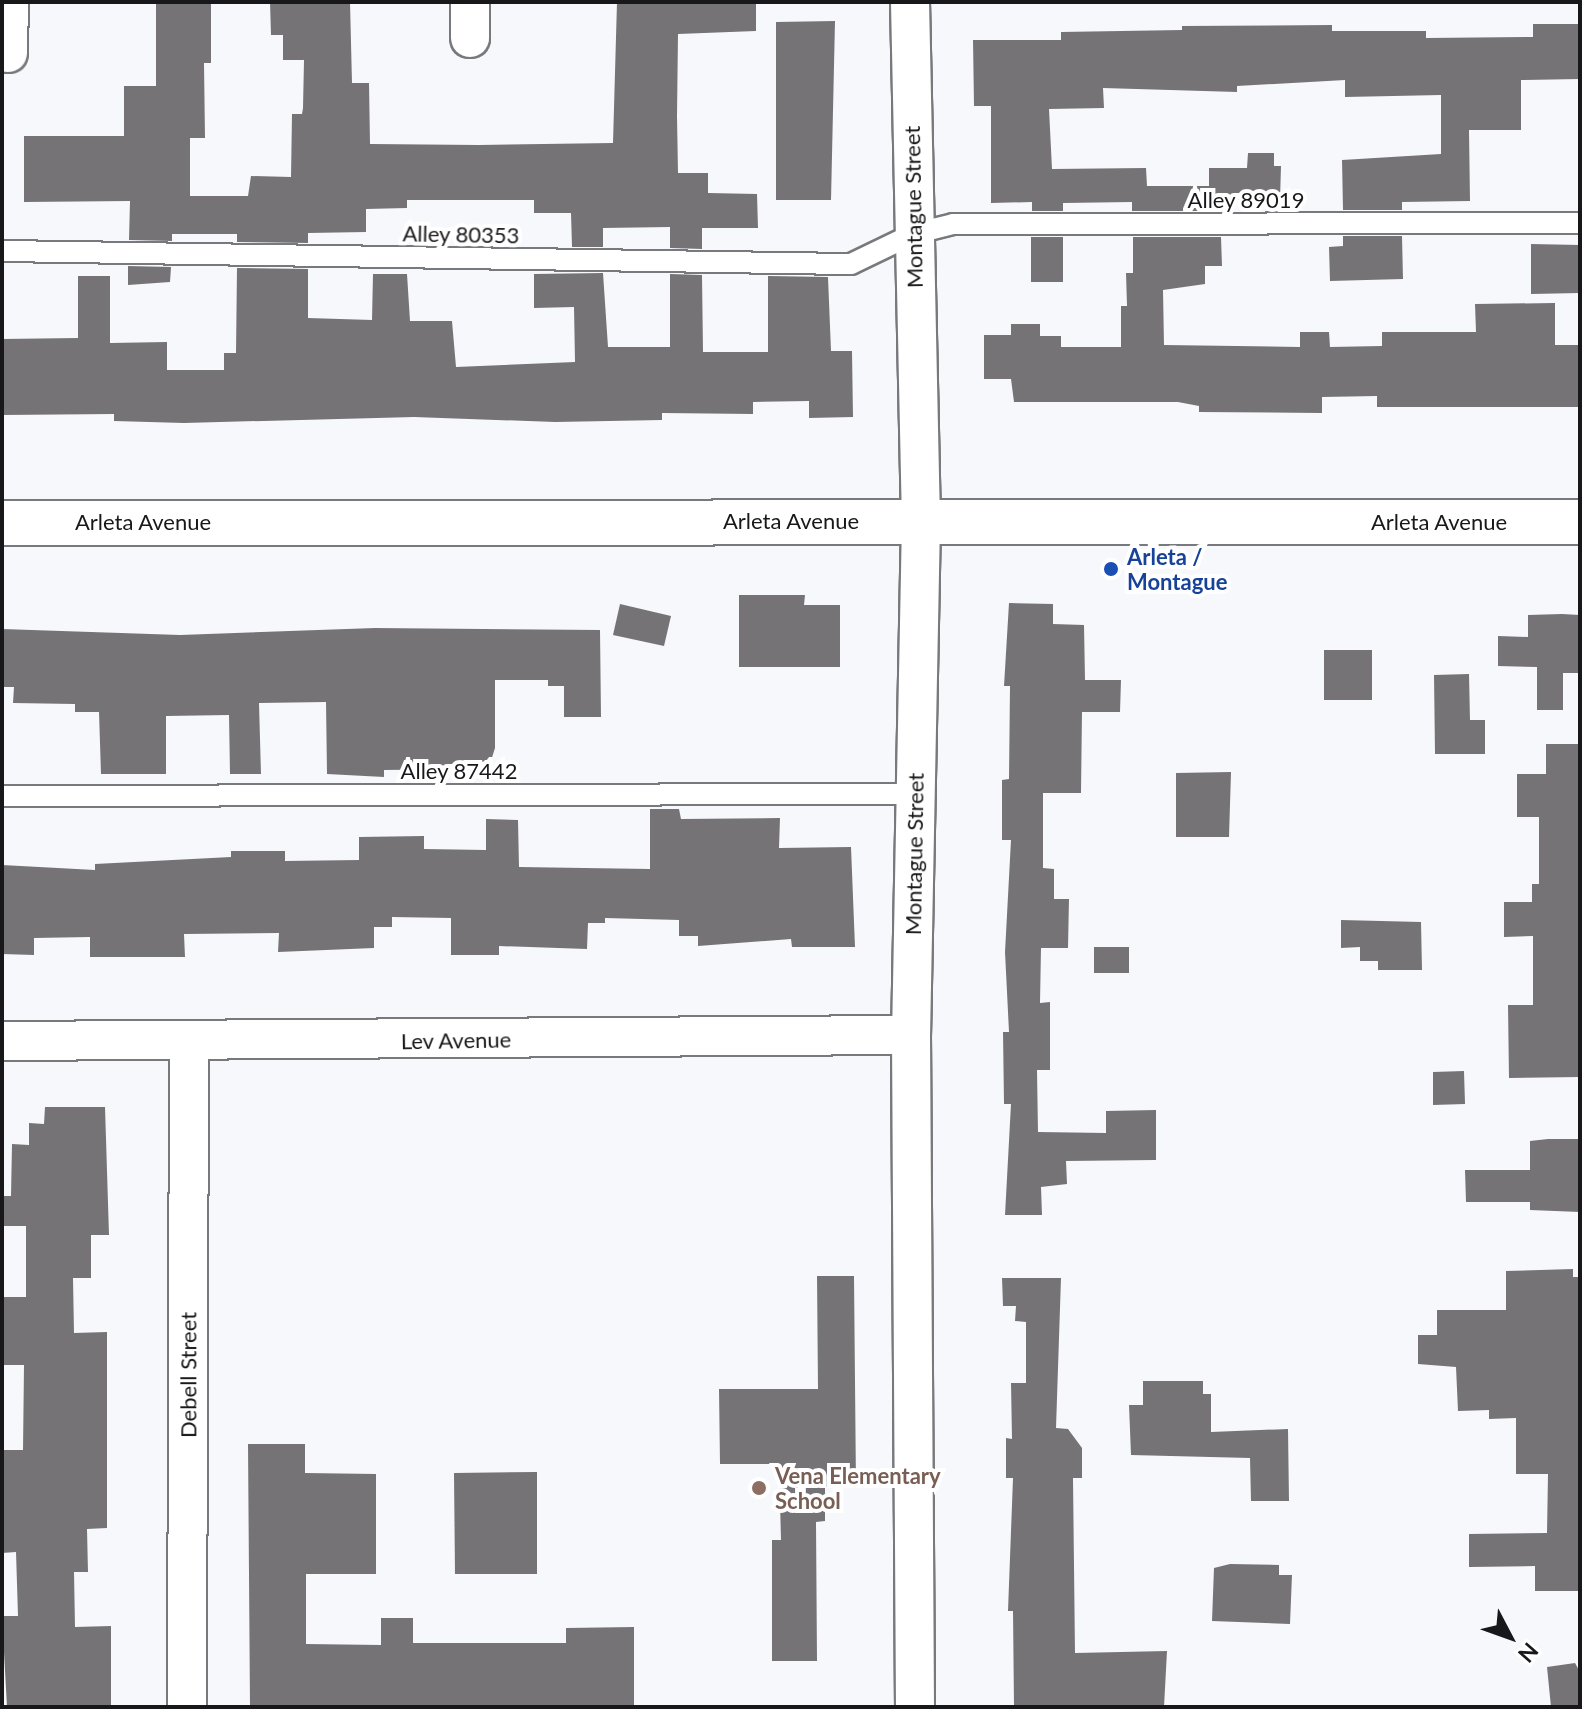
<!DOCTYPE html>
<style>
body{margin:0}
#map{position:relative;width:1582px;height:1709px;overflow:hidden;background:#f6f8fc;font-family:Lato,sans-serif}
div>[style]{position:absolute}
.building>*{inset:0;background:#767376}
.roads{filter:drop-shadow(2px 0 #78797d) drop-shadow(-2px 0 #78797d) drop-shadow(0 2px #78797d) drop-shadow(0 -2px #78797d)}
.service>*{height:20px;margin:-10px;padding:0 10px;transform-origin:10px;border-radius:10px;background:#fff}
.minor>*{height:38px;margin:-19px;padding:0 19px;transform-origin:19px;border-radius:19px;background:#fff}
.secondary>*{height:44px;margin:-22px;padding:0 22px;transform-origin:22px;border-radius:22px;background:#fff}
.dots>*{width:22px;height:22px;translate:-50% -50%;box-sizing:border-box;border:4px solid #fff;border-radius:50%}
span{translate:-50% -50%;white-space:nowrap;text-align:center;line-height:1.15;-webkit-text-stroke:8px #fff;paint-order:stroke}
.street-label{font-size:22px;color:#18181a}
.transit-label{font-size:22px;color:#164399;font-weight:700}
.left{translate:0 -50%;text-align:left}
.education-label{font-size:22px;color:#785e54;font-weight:700}
.frame{position:absolute;inset:0;border:4px solid #18181a;pointer-events:none}
.north{position:absolute;left:1470px;top:1597px;width:80px;height:80px;-webkit-text-stroke:6px #fff;paint-order:stroke;rotate:131deg;font-size:22px;font-weight:700;line-height:32px;text-align:center;color:#18181a}
.north::after{content:'';display:block;margin:auto;width:28px;height:36px;background:#18181a;clip-path:polygon(50% 0,100% 100%,50% 72%,0 100%)}
</style>
<div id="map">
<div class="building">
<i style="clip-path:polygon(156px 2px,211px 2px,211px 63px,204px 63px,205px 138px,190px 138px,190px 196px,248px 196px,251px 176px,291px 177px,292px 114px,302px 114px,303px 108px,304px 60px,283px 60px,283px 35px,271px 35px,270px 2px,350px 2px,352px 83px,369px 83px,370px 144px,479px 145px,613px 143px,617px 2px,756px 2px,756px 31px,678px 34px,677px 116px,678px 173px,708px 173px,708px 193px,757px 194px,758px 228px,702px 228px,702px 249px,670px 248px,670px 227px,603px 228px,603px 247px,572px 247px,571px 213px,534px 213px,534px 200px,407px 200px,407px 208px,366px 209px,366px 232px,308px 233px,308px 243px,237px 242px,237px 234px,172px 234px,172px 241px,129px 240px,130px 201px,24px 202px,24px 136px,124px 136px,124px 86px,156px 86px)"></i>
<i style="clip-path:polygon(835px 21px,831px 200px,776px 200px,776px 22px)"></i>
<i style="clip-path:polygon(1533px 24px,1580px 24px,1580px 79px,1521px 80px,1521px 130px,1469px 130px,1470px 201px,1402px 202px,1402px 210px,1343px 210px,1342px 160px,1441px 154px,1441px 95px,1345px 97px,1345px 80px,1237px 86px,1237px 92px,1103px 88px,1104px 108px,1049px 109px,1052px 169px,1146px 168px,1147px 186px,1209px 186px,1209px 168px,1247px 168px,1248px 153px,1274px 153px,1274px 166px,1281px 166px,1280px 200px,1221px 202px,1221px 211px,1132px 211px,1132px 202px,1063px 203px,1063px 211px,1032px 211px,1032px 202px,991px 203px,991px 106px,974px 106px,973px 40px,1061px 40px,1061px 32px,1182px 30px,1182px 26px,1332px 25px,1332px 31px,1426px 31px,1426px 38px,1533px 37px)"></i>
<i style="clip-path:polygon(1343px 236px,1402px 236px,1403px 279px,1330px 281px,1329px 247px,1343px 246px)"></i>
<i style="clip-path:polygon(1031px 237px,1063px 237px,1063px 282px,1031px 282px)"></i>
<i style="clip-path:polygon(1133px 237px,1221px 237px,1222px 266px,1205px 266px,1205px 284px,1163px 290px,1164px 345px,1300px 347px,1300px 332px,1329px 332px,1330px 347px,1382px 346px,1382px 332px,1476px 332px,1475px 304px,1555px 303px,1555px 345px,1580px 345px,1580px 407px,1377px 407px,1377px 396px,1322px 397px,1322px 413px,1199px 412px,1199px 406px,1178px 402px,1014px 402px,1011px 379px,984px 379px,984px 335px,1011px 335px,1011px 324px,1040px 324px,1040px 336px,1061px 336px,1061px 347px,1121px 347px,1121px 306px,1127px 306px,1126px 273px,1133px 273px)"></i>
<i style="clip-path:polygon(1531px 244px,1580px 245px,1580px 293px,1531px 294px)"></i>
<i style="clip-path:polygon(128px 266px,171px 267px,170px 282px,128px 285px)"></i>
<i style="clip-path:polygon(237px 268px,308px 269px,308px 318px,372px 320px,373px 274px,407px 274px,410px 321px,452px 321px,456px 367px,575px 362px,574px 307px,534px 308px,534px 274px,603px 273px,608px 347px,670px 347px,670px 274px,702px 275px,703px 352px,768px 352px,768px 276px,828px 277px,831px 351px,852px 351px,853px 417px,809px 418px,809px 401px,753px 402px,753px 414px,662px 413px,662px 420px,555px 422px,414px 417px,184px 423px,114px 421px,114px 414px,2px 415px,2px 339px,78px 338px,78px 276px,110px 276px,110px 343px,167px 342px,167px 370px,224px 370px,224px 353px,236px 353px)"></i>
<i style="clip-path:polygon(739px 595px,805px 595px,804px 605px,840px 605px,840px 667px,739px 667px)"></i>
<i style="clip-path:polygon(1009px 603px,1053px 604px,1053px 624px,1084px 625px,1085px 680px,1121px 680px,1120px 712px,1082px 712px,1081px 793px,1043px 793px,1043px 868px,1054px 869px,1054px 899px,1069px 899px,1068px 948px,1041px 948px,1040px 1003px,1050px 1002px,1050px 1070px,1037px 1070px,1038px 1132px,1106px 1133px,1106px 1111px,1156px 1110px,1156px 1160px,1066px 1161px,1067px 1184px,1041px 1187px,1042px 1215px,1005px 1215px,1011px 1104px,1004px 1104px,1003px 1032px,1009px 1032px,1005px 952px,1011px 840px,1002px 840px,1002px 780px,1009px 779px,1010px 686px,1004px 686px)"></i>
<i style="clip-path:polygon(620px 604px,671px 616px,664px 646px,613px 635px)"></i>
<i style="clip-path:polygon(1562px 614px,1580px 615px,1580px 673px,1563px 673px,1563px 710px,1537px 710px,1537px 667px,1498px 666px,1498px 636px,1528px 637px,1528px 615px)"></i>
<i style="clip-path:polygon(375px 628px,600px 630px,601px 717px,564px 717px,564px 686px,548px 686px,548px 680px,495px 680px,495px 748px,490px 764px,473px 775px,468px 769px,384px 770px,384px 777px,327px 774px,326px 702px,259px 703px,261px 774px,230px 774px,229px 715px,166px 716px,166px 774px,101px 774px,99px 712px,75px 712px,75px 704px,13px 703px,14px 687px,2px 687px,2px 629px,180px 635px)"></i>
<i style="clip-path:polygon(1324px 650px,1372px 650px,1372px 700px,1324px 700px)"></i>
<i style="clip-path:polygon(1469px 674px,1470px 720px,1485px 720px,1485px 754px,1435px 754px,1434px 675px)"></i>
<i style="clip-path:polygon(1546px 744px,1580px 744px,1580px 1077px,1509px 1078px,1508px 1005px,1533px 1005px,1533px 936px,1504px 937px,1504px 902px,1532px 902px,1532px 884px,1539px 884px,1539px 817px,1517px 817px,1517px 774px,1546px 774px)"></i>
<i style="clip-path:polygon(1231px 772px,1229px 837px,1176px 837px,1176px 773px)"></i>
<i style="clip-path:polygon(650px 809px,679px 809px,681px 819px,780px 818px,779px 848px,851px 847px,855px 947px,792px 947px,791px 939px,698px 946px,698px 936px,679px 936px,679px 920px,605px 918px,605px 923px,588px 923px,587px 949px,499px 946px,499px 955px,451px 955px,451px 918px,392px 917px,392px 927px,374px 927px,374px 948px,278px 952px,279px 933px,184px 934px,185px 957px,90px 957px,90px 937px,34px 938px,34px 955px,2px 954px,2px 865px,95px 870px,95px 864px,231px 857px,231px 851px,285px 851px,285px 861px,359px 860px,359px 837px,424px 836px,424px 849px,486px 850px,486px 819px,518px 820px,519px 867px,650px 869px)"></i>
<i style="clip-path:polygon(1341px 920px,1421px 922px,1422px 970px,1378px 970px,1378px 961px,1360px 961px,1360px 947px,1341px 948px)"></i>
<i style="clip-path:polygon(1094px 947px,1129px 947px,1129px 973px,1094px 973px)"></i>
<i style="clip-path:polygon(1464px 1071px,1465px 1104px,1433px 1105px,1433px 1072px)"></i>
<i style="clip-path:polygon(45px 1107px,105px 1107px,109px 1235px,91px 1235px,91px 1278px,73px 1278px,74px 1333px,107px 1332px,107px 1528px,87px 1529px,88px 1572px,74px 1572px,75px 1627px,111px 1626px,111px 1707px,7px 1707px,2px 1616px,18px 1616px,16px 1552px,2px 1553px,2px 1450px,23px 1450px,24px 1365px,4px 1365px,2px 1297px,26px 1297px,26px 1226px,2px 1226px,2px 1196px,11px 1196px,12px 1144px,29px 1145px,29px 1123px,44px 1124px)"></i>
<i style="clip-path:polygon(1548px 1139px,1580px 1139px,1580px 1212px,1530px 1210px,1530px 1202px,1466px 1202px,1465px 1170px,1530px 1170px,1530px 1141px)"></i>
<i style="clip-path:polygon(1573px 1269px,1573px 1277px,1580px 1277px,1580px 1591px,1535px 1591px,1535px 1566px,1469px 1567px,1469px 1534px,1547px 1533px,1548px 1474px,1516px 1474px,1516px 1418px,1489px 1419px,1489px 1410px,1458px 1411px,1456px 1367px,1418px 1364px,1418px 1335px,1437px 1335px,1437px 1310px,1506px 1310px,1506px 1271px)"></i>
<i style="clip-path:polygon(817px 1276px,854px 1276px,856px 1487px,825px 1487px,825px 1521px,816px 1522px,817px 1661px,772px 1661px,772px 1540px,781px 1540px,779px 1464px,720px 1464px,719px 1389px,818px 1389px)"></i>
<i style="clip-path:polygon(1002px 1278px,1061px 1278px,1056px 1428px,1068px 1429px,1082px 1448px,1082px 1478px,1073px 1478px,1075px 1653px,1167px 1651px,1164px 1707px,1014px 1707px,1013px 1611px,1008px 1611px,1013px 1478px,1006px 1478px,1006px 1438px,1012px 1439px,1011px 1383px,1026px 1383px,1026px 1322px,1015px 1321px,1016px 1306px,1003px 1306px)"></i>
<i style="clip-path:polygon(1143px 1381px,1203px 1381px,1203px 1394px,1211px 1394px,1211px 1432px,1288px 1429px,1289px 1501px,1251px 1501px,1250px 1458px,1131px 1455px,1129px 1405px,1143px 1405px)"></i>
<i style="clip-path:polygon(248px 1444px,305px 1444px,305px 1473px,376px 1474px,376px 1574px,306px 1574px,306px 1644px,381px 1645px,381px 1618px,413px 1618px,413px 1643px,566px 1643px,566px 1628px,634px 1627px,634px 1707px,250px 1707px)"></i>
<i style="clip-path:polygon(537px 1472px,537px 1574px,455px 1574px,454px 1473px)"></i>
<i style="clip-path:polygon(1230px 1564px,1279px 1565px,1279px 1575px,1292px 1575px,1290px 1624px,1212px 1621px,1214px 1568px)"></i>
<i style="clip-path:polygon(1575px 1663px,1580px 1672px,1580px 1707px,1551px 1707px,1547px 1667px)"></i>
</div>
<div class="roads">
<div class="service">
<i style="left:2px;top:251px;width:849px;rotate:0.88deg"></i>
<i style="left:851px;top:264px;width:69px;rotate:-25.8deg"></i>
<i style="left:913px;top:234px;width:41px;rotate:-14deg"></i>
<i style="left:953px;top:224px;width:627px;rotate:-0.09deg"></i>
<i style="left:2px;top:796px;width:913px;rotate:-0.13deg"></i>
</div>
<div class="minor">
<i style="left:470px;top:2px;width:36px;rotate:90deg"></i>
<i style="left:910px;top:2px;width:519px;rotate:88.79deg"></i>
<i style="left:921px;top:521px;width:514px;rotate:91.11deg"></i>
<i style="left:911px;top:1035px;width:672px;rotate:89.66deg"></i>
<i style="left:8px;top:53px;width:51px;rotate:-88.9deg"></i>
<i style="left:2px;top:1041px;width:909px;rotate:-0.38deg"></i>
<i style="left:187px;top:1707px;width:665px;rotate:-89.83deg"></i>
</div>
<div class="secondary">
<i style="left:2px;top:523px;width:1578px;rotate:-0.04deg"></i>
</div>
</div>
<div class="dots">
<i style="left:1111px;top:569px;background:#1a4fb4"></i>
<i style="left:759px;top:1488px;background:#8d6e63"></i>
</div>
<div class="street-label">
<span style="left:1246px;top:200px">Alley 89019</span>
<span style="left:913px;top:207px;rotate:-91deg">Montague Street</span>
<span style="left:461px;top:234px;rotate:1deg">Alley 80353</span>
<span style="left:791px;top:521px">Arleta Avenue</span>
<span style="left:143px;top:522px">Arleta Avenue</span>
<span style="left:1439px;top:522px">Arleta Avenue</span>
<span style="left:459px;top:771px">Alley 87442</span>
<span style="left:914px;top:854px;rotate:-89deg">Montague Street</span>
<span style="left:456px;top:1040px;rotate:-1deg">Lev Avenue</span>
<span style="left:188px;top:1375px;rotate:-90deg">Debell Street</span>
</div>
<div class="transit-label">
<span class="left" style="left:1127px;top:569px">Arleta /<br>Montague</span>
</div>
<div class="education-label">
<span class="left" style="left:775px;top:1488px">Vena Elementary<br>School</span>
</div>
<div class="frame"></div>
<div class="north">N</div>
</div>
